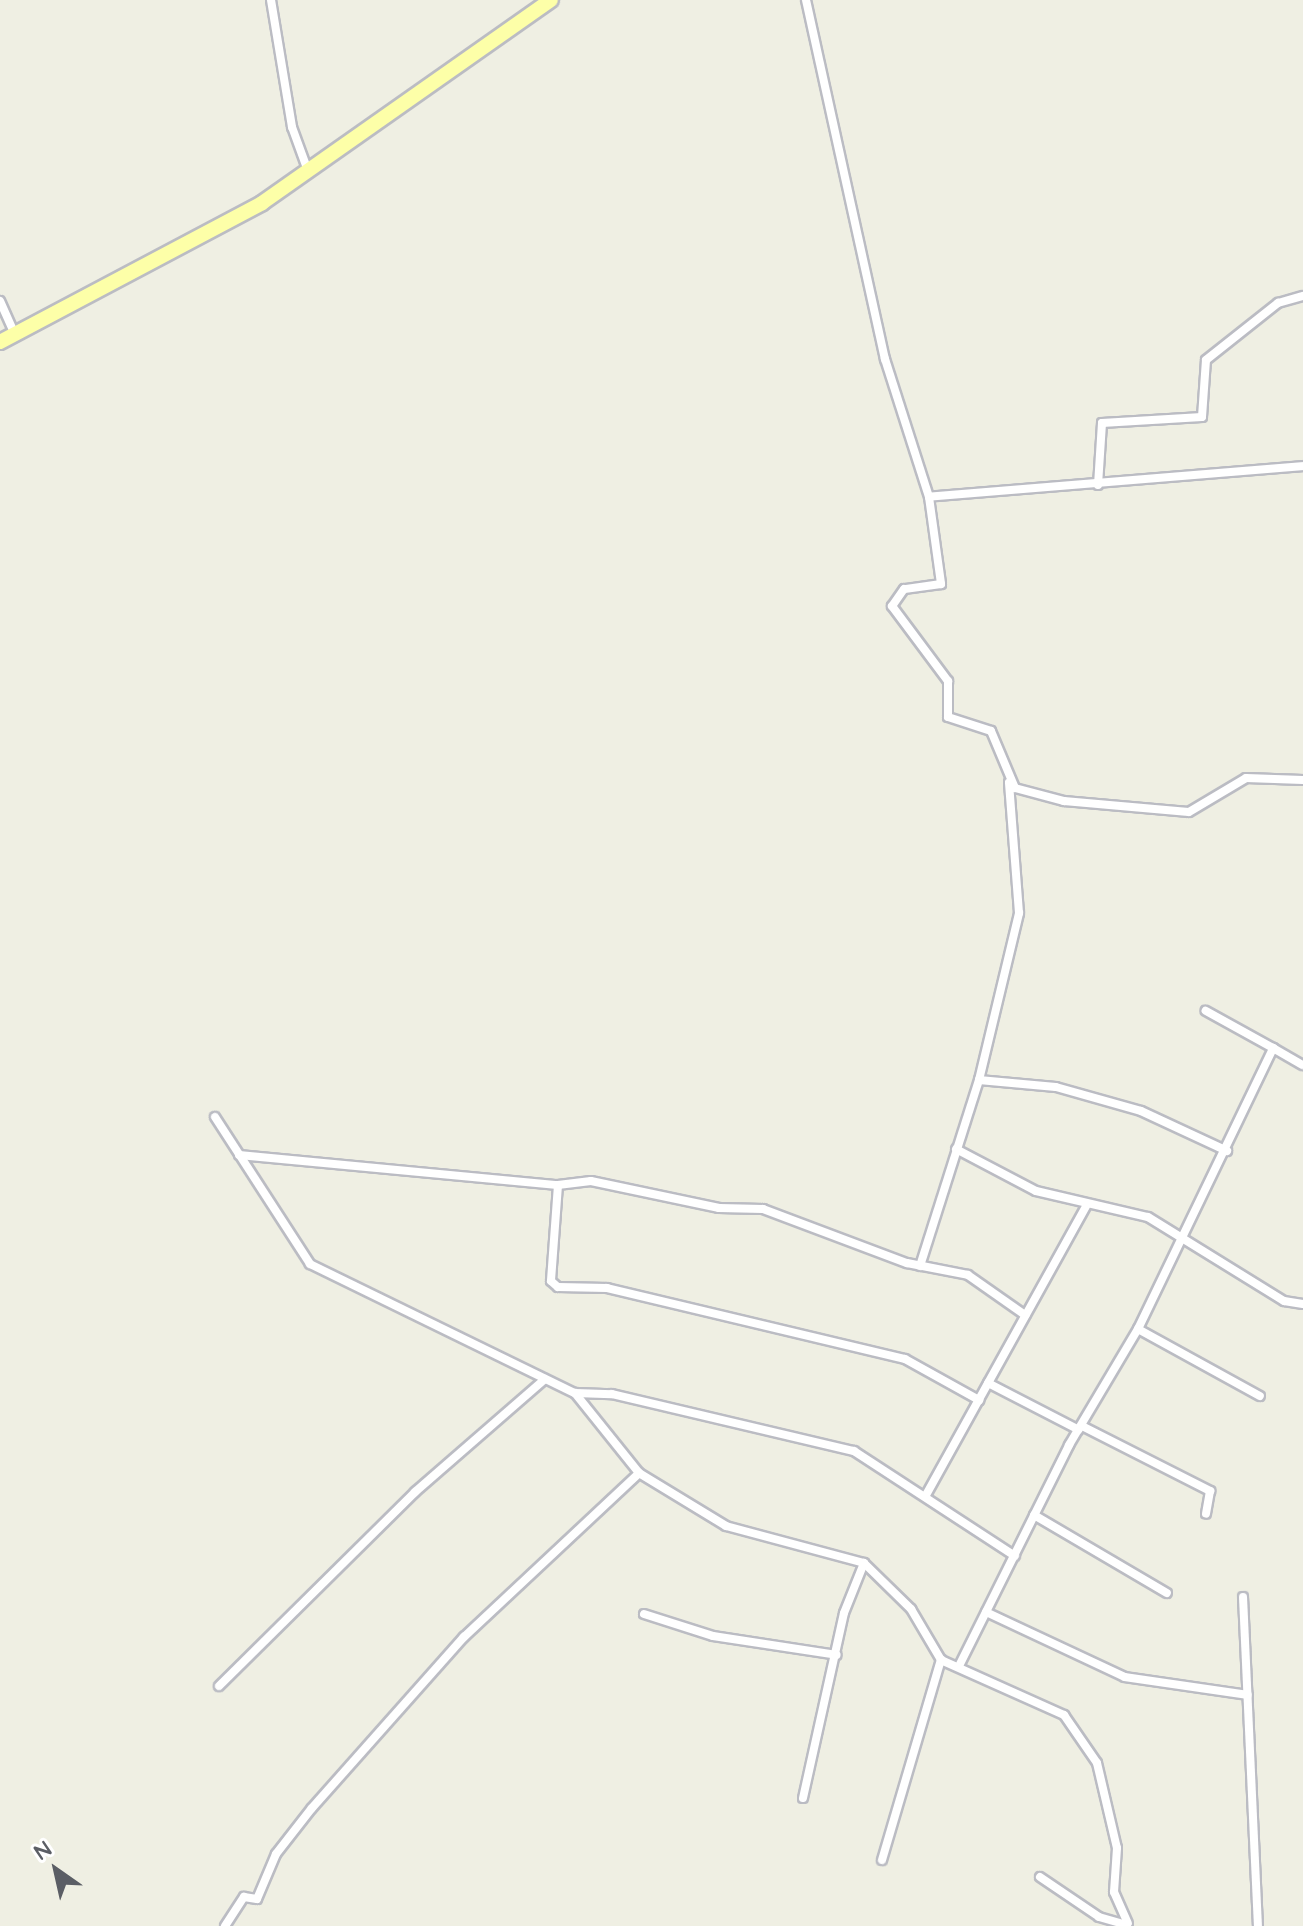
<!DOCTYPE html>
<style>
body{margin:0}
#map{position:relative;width:1303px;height:1926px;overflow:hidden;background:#efefe3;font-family:Quicksand,sans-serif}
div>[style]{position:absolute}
.roads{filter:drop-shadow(2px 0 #bbbcc3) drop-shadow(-2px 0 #bbbcc3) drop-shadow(0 2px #bbbcc3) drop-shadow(0 -2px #bbbcc3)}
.street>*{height:8px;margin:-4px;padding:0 4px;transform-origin:4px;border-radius:4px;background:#fff}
.primary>*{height:14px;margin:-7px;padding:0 7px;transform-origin:7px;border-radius:7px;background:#fdffa8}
span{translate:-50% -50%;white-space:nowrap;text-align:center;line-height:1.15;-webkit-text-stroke:6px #fff;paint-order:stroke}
.north{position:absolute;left:16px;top:1830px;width:80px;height:80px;-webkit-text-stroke:6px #fff;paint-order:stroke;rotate:326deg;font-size:22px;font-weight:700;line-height:32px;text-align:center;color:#5b5e65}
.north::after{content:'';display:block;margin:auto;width:28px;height:36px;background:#5b5e65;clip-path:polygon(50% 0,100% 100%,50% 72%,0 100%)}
</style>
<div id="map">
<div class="roads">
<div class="street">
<i style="left:271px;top:0;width:129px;rotate:80.6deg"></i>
<i style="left:292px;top:127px;width:47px;rotate:70deg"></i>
<i style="left:806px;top:0;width:368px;rotate:77.6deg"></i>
<i style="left:885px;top:359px;width:145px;rotate:72.3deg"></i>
<i style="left:0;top:301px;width:36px;rotate:66deg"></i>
<i style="left:1303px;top:466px;width:375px;rotate:175.3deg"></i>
<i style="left:929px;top:497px;width:88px;rotate:82.1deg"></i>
<i style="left:941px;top:584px;width:37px;rotate:172deg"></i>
<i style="left:904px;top:589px;width:21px;rotate:125deg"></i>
<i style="left:892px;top:606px;width:94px;rotate:53.3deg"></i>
<i style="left:948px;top:681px;width:36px;rotate:90deg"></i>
<i style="left:948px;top:717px;width:45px;rotate:18deg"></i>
<i style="left:991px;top:731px;width:62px;rotate:67.2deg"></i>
<i style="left:1015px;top:788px;width:51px;rotate:14.9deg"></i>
<i style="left:1064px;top:801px;width:125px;rotate:5deg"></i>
<i style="left:1189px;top:812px;width:66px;rotate:-30.8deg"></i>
<i style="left:1246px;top:778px;width:57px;rotate:2deg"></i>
<i style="left:1098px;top:485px;width:62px;rotate:-86.3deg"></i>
<i style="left:1102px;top:423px;width:100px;rotate:-3.4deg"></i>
<i style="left:1202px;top:417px;width:57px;rotate:-86deg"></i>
<i style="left:1206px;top:360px;width:92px;rotate:-38.4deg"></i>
<i style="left:1278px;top:303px;width:26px;rotate:-16deg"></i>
<i style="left:1273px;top:1048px;width:34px;rotate:30deg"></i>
<i style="left:979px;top:1080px;width:77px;rotate:5.2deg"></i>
<i style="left:1056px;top:1087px;width:88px;rotate:15.8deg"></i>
<i style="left:1141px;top:1111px;width:95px;rotate:24.9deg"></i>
<i style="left:215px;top:1117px;width:175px;rotate:57.1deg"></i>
<i style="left:310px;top:1264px;width:295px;rotate:26deg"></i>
<i style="left:575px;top:1393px;width:102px;rotate:51.3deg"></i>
<i style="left:639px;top:1473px;width:102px;rotate:31.3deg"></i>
<i style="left:726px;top:1526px;width:143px;rotate:15deg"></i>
<i style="left:864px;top:1563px;width:66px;rotate:44.4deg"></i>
<i style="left:911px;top:1609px;width:59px;rotate:59.5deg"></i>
<i style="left:941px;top:1660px;width:135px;rotate:24.1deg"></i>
<i style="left:1064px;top:1715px;width:58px;rotate:55.5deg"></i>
<i style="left:1097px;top:1763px;width:87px;rotate:76.8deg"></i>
<i style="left:1117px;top:1848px;width:44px;rotate:93.9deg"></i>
<i style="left:1114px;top:1892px;width:34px;rotate:66deg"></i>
<i style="left:956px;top:1149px;width:90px;rotate:27.7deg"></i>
<i style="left:1036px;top:1191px;width:115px;rotate:13.1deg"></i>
<i style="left:1148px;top:1217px;width:160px;rotate:31.7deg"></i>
<i style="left:1284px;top:1301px;width:19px;rotate:9deg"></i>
<i style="left:239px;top:1155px;width:320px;rotate:5.4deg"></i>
<i style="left:558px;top:1185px;width:33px;rotate:-7deg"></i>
<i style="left:591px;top:1181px;width:131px;rotate:11.9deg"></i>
<i style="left:719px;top:1208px;width:44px;rotate:1.3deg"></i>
<i style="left:763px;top:1209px;width:154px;rotate:20.6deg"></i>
<i style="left:907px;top:1263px;width:62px;rotate:11.1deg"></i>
<i style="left:968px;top:1275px;width:70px;rotate:35.1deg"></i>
<i style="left:558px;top:1185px;width:96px;rotate:94.2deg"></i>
<i style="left:551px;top:1281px;width:9px;rotate:41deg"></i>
<i style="left:558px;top:1287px;width:49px;rotate:1.2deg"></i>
<i style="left:607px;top:1288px;width:306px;rotate:13.4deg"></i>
<i style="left:905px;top:1359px;width:85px;rotate:29deg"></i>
<i style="left:920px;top:1266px;width:195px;rotate:-72.4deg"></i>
<i style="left:979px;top:1080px;width:172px;rotate:-76.5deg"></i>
<i style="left:1019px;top:913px;width:131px;rotate:-94.4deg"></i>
<i style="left:1138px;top:1329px;width:139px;rotate:28.8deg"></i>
<i style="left:988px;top:1383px;width:102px;rotate:27.3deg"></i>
<i style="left:575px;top:1393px;width:37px;rotate:2deg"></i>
<i style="left:612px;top:1394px;width:249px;rotate:13.3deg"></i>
<i style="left:854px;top:1451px;width:192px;rotate:33.1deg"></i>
<i style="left:1082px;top:1426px;width:144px;rotate:26.9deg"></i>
<i style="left:1210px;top:1491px;width:23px;rotate:100deg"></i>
<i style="left:926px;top:1495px;width:330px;rotate:-61deg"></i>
<i style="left:1034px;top:1515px;width:154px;rotate:30.4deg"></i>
<i style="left:1243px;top:1597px;width:329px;rotate:87.4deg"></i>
<i style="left:986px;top:1612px;width:153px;rotate:25.1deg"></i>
<i style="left:1125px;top:1677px;width:124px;rotate:8.3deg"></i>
<i style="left:644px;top:1614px;width:72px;rotate:17.7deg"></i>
<i style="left:713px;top:1636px;width:125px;rotate:8.7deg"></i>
<i style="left:960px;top:1664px;width:245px;rotate:-63.5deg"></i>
<i style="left:1069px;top:1445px;width:135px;rotate:-59.3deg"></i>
<i style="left:1138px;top:1329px;width:312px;rotate:-64.3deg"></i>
<i style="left:1273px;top:1048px;width:77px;rotate:-151.1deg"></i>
<i style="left:219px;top:1686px;width:276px;rotate:-44.7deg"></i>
<i style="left:415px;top:1492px;width:172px;rotate:-41deg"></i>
<i style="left:803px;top:1798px;width:189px;rotate:-77.5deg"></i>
<i style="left:844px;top:1613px;width:54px;rotate:-68.2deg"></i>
<i style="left:882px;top:1860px;width:209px;rotate:-73.6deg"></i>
<i style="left:1040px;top:1877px;width:71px;rotate:34.1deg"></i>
<i style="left:1099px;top:1917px;width:29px;rotate:16deg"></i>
<i style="left:225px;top:1926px;width:35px;rotate:-57deg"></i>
<i style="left:244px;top:1897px;width:13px;rotate:9deg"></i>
<i style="left:257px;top:1899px;width:49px;rotate:-67.1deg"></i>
<i style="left:276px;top:1854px;width:58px;rotate:-52deg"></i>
<i style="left:312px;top:1808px;width:229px;rotate:-48.4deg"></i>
<i style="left:464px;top:1637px;width:240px;rotate:-43.1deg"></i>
</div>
<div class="primary">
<i style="left:0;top:342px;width:297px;rotate:-27.9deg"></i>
<i style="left:262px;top:203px;width:353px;rotate:-35.1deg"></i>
</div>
</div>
<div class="north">N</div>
</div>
